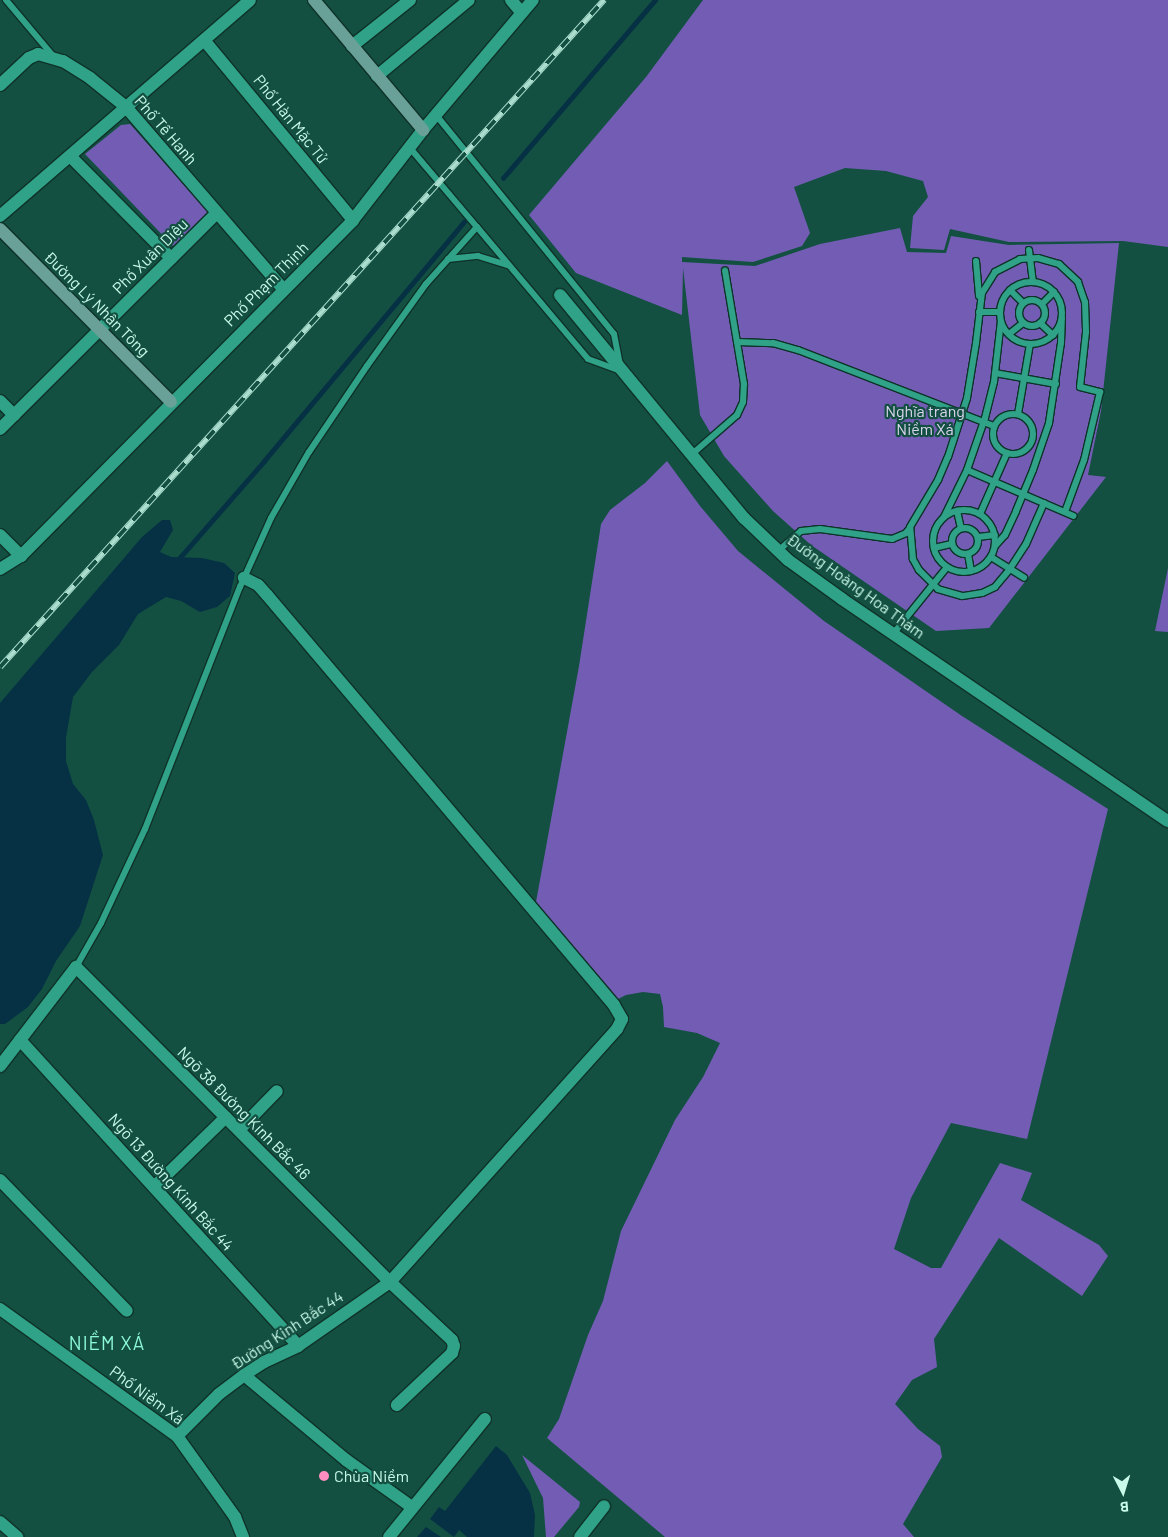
<!DOCTYPE html>
<meta charset="utf-8">
<style>
body{margin:0}
#map{position:relative;width:1168px;height:1537px;overflow:hidden;background:#135041;font-family:Barlow,sans-serif}
div>[style]{position:absolute}
.green>*{inset:0;background:#735db4}
.water>*{inset:0;background:#063145}
.stream>*{height:4.5px;margin:-2.25px;padding:0 2.25px;transform-origin:2.25px;border-radius:2.25px;background:#063145}
.roads{filter:drop-shadow(1px 0 #0f3229) drop-shadow(-1px 0 #0f3229) drop-shadow(0 1px #0f3229) drop-shadow(0 -1px #0f3229)}
.lane>*{height:6px;margin:-3px;padding:0 3px;transform-origin:3px;border-radius:3px;background:#2fa287}
.lane>.ring{margin:-3px;padding:0;box-sizing:content-box;background:none;border:6px solid #2fa287;border-radius:50%}
.street>*{height:12px;margin:-6px;padding:0 6px;transform-origin:6px;border-radius:6px;background:#2fa287}
.secondary>*{height:12px;margin:-6px;padding:0 6px;transform-origin:6px;border-radius:6px;background:#69a098}
.rail>*{height:5.5px;margin-top:-2.75px;transform-origin:0;background:repeating-linear-gradient(90deg,#135041 0 11px,#abdece 0 22px);box-sizing:border-box;border-block:1px solid #abdece}
.dots>*{width:14px;height:14px;translate:-50% -50%;box-sizing:border-box;border:2px solid #135041;border-radius:50%}
span{translate:-50% -50%;white-space:nowrap;text-align:center;line-height:1.15;-webkit-text-stroke:4.5px #135041;paint-order:stroke}
.street-label{font-size:16px;color:#c9faea}
.park-label{font-size:16px;color:#d9d5ee}
.poi-label{font-size:16px;color:#c9faea}
.left{translate:0 -50%;text-align:left}
.quarter-label{font-size:19px;color:#8df8d9;letter-spacing:1px}
.north{position:absolute;left:1098px;top:1467px;width:50px;height:50px;-webkit-text-stroke:4px #135041;paint-order:stroke;rotate:175deg;font-size:14px;font-weight:700;line-height:20px;text-align:center;color:#c9faea}
.north::after{content:'';display:block;margin:auto;width:18px;height:22px;background:#c9faea;clip-path:polygon(50% 0,100% 100%,50% 72%,0 100%)}
</style>
<div id="map">
<div class="green">
<i style="clip-path:polygon(703px 0,1168px 0,1168px 247px,1123px 241px,1009px 242px,950px 229px,944px 250px,910px 248px,913px 216px,928px 197px,923px 181px,886px 171px,845px 168px,794px 187px,810px 233px,802px 246px,753px 262px,682px 257px,682px 262px,755px 266px,820px 244px,900px 228px,907px 252px,946px 253px,951px 236px,1009px 245px,1119px 243px,1101px 411px,1088px 475px,1106px 477px,989px 628px,936px 631px,811px 545px,773px 511px,724px 456px,700px 415px,683px 268px,682px 315px,576px 273px,529px 215px,646px 77px)"></i>
<i style="clip-path:polygon(130px 124px,208px 212px,173px 246px,85px 154px,121px 125px)"></i>
<i style="clip-path:polygon(667px 461px,700px 506px,738px 551px,824px 621px,962px 716px,1108px 809px,1027px 1139px,951px 1123px,911px 1198px,894px 1249px,931px 1268px,941px 1268px,1000px 1163px,1032px 1173px,1021px 1200px,1099px 1245px,1108px 1256px,1082px 1296px,999px 1238px,934px 1339px,937px 1367px,912px 1380px,895px 1404px,918px 1429px,940px 1446px,941px 1451px,942px 1457px,903px 1524px,914px 1537px,665px 1537px,547px 1438px,559px 1419px,588px 1335px,603px 1301px,621px 1231px,675px 1120px,703px 1077px,720px 1043px,697px 1033px,664px 1027px,663px 1007px,660px 994px,643px 992px,626px 995px,616px 1000px,536px 902px,579px 666px,601px 524px,610px 510px,645px 483px)"></i>
<i style="clip-path:polygon(1168px 568px,1168px 632px,1155px 631px)"></i>
<i style="clip-path:polygon(522px 1455px,580px 1502px,579px 1507px,554px 1537px,546px 1537px,543px 1498px)"></i>
</div>
<div class="water">
<i style="clip-path:polygon(162px 520px,170px 520px,173px 530px,160px 552px,171px 557px,202px 558px,224px 563px,235px 573px,230px 596px,217px 607px,200px 612px,181px 601px,166px 597px,138px 614px,119px 645px,92px 672px,73px 697px,66px 738px,66px 761px,73px 784px,86px 800px,94px 820px,103px 855px,80px 926px,56px 961px,42px 989px,28px 1007px,5px 1024px,0 1024px,0 703px,142px 537px)"></i>
<i style="clip-path:polygon(496px 1446px,507px 1455px,530px 1493px,535px 1515px,534px 1537px,467px 1537px,459px 1530px,454px 1537px,430px 1519px,439px 1507px,445px 1511px)"></i>
<i style="clip-path:polygon(426px 1527px,441px 1537px,417px 1537px)"></i>
</div>
<div class="stream">
<i style="left:503px;top:178px;width:234px;rotate:-49.5deg"></i>
<i style="left:176px;top:562px;width:134px;rotate:-48.9deg"></i>
<i style="left:264px;top:461px;width:312px;rotate:-50.1deg"></i>
</div>
<div class="roads">
<div class="lane">
<i style="left:6px;top:0;width:75px;rotate:49.9deg"></i>
<i style="left:436px;top:115px;width:282px;rotate:50.9deg"></i>
<i style="left:614px;top:334px;width:32px;rotate:79deg"></i>
<i style="left:410px;top:148px;width:104px;rotate:49.7deg"></i>
<i style="left:1029px;top:250px;width:32px;rotate:83deg"></i>
<i style="left:448px;top:259px;width:30px;rotate:-6deg"></i>
<i style="left:478px;top:256px;width:31px;rotate:17deg"></i>
<i style="left:976px;top:261px;width:35px;rotate:85deg"></i>
<i class="ring" style="left:1000px;top:282px;width:56px;height:56px"></i>
<i style="left:1010px;top:290px;width:18px;rotate:45deg"></i>
<i class="ring" style="left:1019px;top:300px;width:20px;height:20px"></i>
<i style="left:1042px;top:304px;width:17px;rotate:-45deg"></i>
<i style="left:979px;top:312px;width:21px"></i>
<i style="left:1040px;top:323px;width:18px;rotate:43deg"></i>
<i style="left:1009px;top:334px;width:18px;rotate:-38deg"></i>
<i style="left:737px;top:342px;width:36px;rotate:2deg"></i>
<i style="left:773px;top:343px;width:26px;rotate:16deg"></i>
<i style="left:798px;top:350px;width:210px;rotate:21.2deg"></i>
<i style="left:995px;top:373px;width:62px;rotate:10.2deg"></i>
<i class="ring" style="left:993px;top:414px;width:34px;height:34px"></i>
<i style="left:1018px;top:414px;width:71px;rotate:-80.3deg"></i>
<i style="left:691px;top:455px;width:61px;rotate:-41deg"></i>
<i style="left:737px;top:415px;width:14px;rotate:-65deg"></i>
<i style="left:743px;top:402px;width:18px;rotate:-87deg"></i>
<i style="left:744px;top:384px;width:115px;rotate:-99.5deg"></i>
<i style="left:967px;top:470px;width:116px;rotate:23.3deg"></i>
<i style="left:1044px;top:503px;width:45px;rotate:113.7deg"></i>
<i style="left:1026px;top:544px;width:30px;rotate:123deg"></i>
<i style="left:1010px;top:569px;width:23px;rotate:130deg"></i>
<i style="left:995px;top:587px;width:14px;rotate:155deg"></i>
<i style="left:982px;top:593px;width:20px;rotate:171deg"></i>
<i style="left:962px;top:596px;width:25px;rotate:-164deg"></i>
<i style="left:938px;top:589px;width:27px;rotate:-135deg"></i>
<i style="left:919px;top:570px;width:13px;rotate:-119deg"></i>
<i style="left:913px;top:559px;width:32px;rotate:-95deg"></i>
<i style="left:910px;top:527px;width:55px;rotate:-59.2deg"></i>
<i style="left:938px;top:480px;width:25px;rotate:-67deg"></i>
<i style="left:948px;top:457px;width:62px;rotate:-72.1deg"></i>
<i style="left:967px;top:398px;width:56px;rotate:-80.7deg"></i>
<i style="left:976px;top:343px;width:50px;rotate:-83.2deg"></i>
<i style="left:982px;top:293px;width:25px;rotate:-58deg"></i>
<i style="left:995px;top:272px;width:28px;rotate:-27deg"></i>
<i style="left:1020px;top:259px;width:18px;rotate:-3deg"></i>
<i style="left:1038px;top:258px;width:22px;rotate:16deg"></i>
<i style="left:1059px;top:264px;width:26px;rotate:43deg"></i>
<i style="left:1078px;top:282px;width:21px;rotate:71deg"></i>
<i style="left:1085px;top:302px;width:30px;rotate:88deg"></i>
<i style="left:1086px;top:332px;width:55px;rotate:96.2deg"></i>
<i style="left:1080px;top:387px;width:21px;rotate:14deg"></i>
<i style="left:1100px;top:392px;width:70px;rotate:103.2deg"></i>
<i style="left:1084px;top:460px;width:55px;rotate:110.1deg"></i>
<i class="ring" style="left:933px;top:510px;width:56px;height:56px"></i>
<i style="left:957px;top:511px;width:17px;rotate:77deg"></i>
<i style="left:980px;top:514px;width:67px;rotate:-66.1deg"></i>
<i style="left:944px;top:517px;width:52px;rotate:-63.9deg"></i>
<i style="left:967px;top:470px;width:55px;rotate:-70.9deg"></i>
<i style="left:985px;top:418px;width:37px;rotate:-76deg"></i>
<i style="left:994px;top:382px;width:61px;rotate:-83.5deg"></i>
<i class="ring" style="left:952px;top:528px;width:20px;height:20px"></i>
<i style="left:978px;top:537px;width:17px;rotate:-7deg"></i>
<i style="left:995px;top:546px;width:15px;rotate:-48deg"></i>
<i style="left:1005px;top:535px;width:26px;rotate:-65deg"></i>
<i style="left:1016px;top:511px;width:44px;rotate:-67.5deg"></i>
<i style="left:1033px;top:470px;width:50px;rotate:-71.2deg"></i>
<i style="left:1049px;top:423px;width:81px;rotate:-81.5deg"></i>
<i style="left:1061px;top:343px;width:25px;rotate:-88deg"></i>
<i style="left:934px;top:548px;width:18px;rotate:-13deg"></i>
<i style="left:778px;top:551px;width:30px;rotate:-41deg"></i>
<i style="left:801px;top:531px;width:19px;rotate:-6deg"></i>
<i style="left:820px;top:529px;width:73px;rotate:7.9deg"></i>
<i style="left:892px;top:539px;width:15px;rotate:-23deg"></i>
<i style="left:906px;top:533px;width:6px;rotate:-51deg"></i>
<i style="left:968px;top:554px;width:17px;rotate:80deg"></i>
<i style="left:991px;top:557px;width:39px;rotate:32deg"></i>
<i style="left:893px;top:634px;width:86px;rotate:-51.1deg"></i>
<i style="left:76px;top:967px;width:51px;rotate:-60.4deg"></i>
<i style="left:101px;top:923px;width:104px;rotate:-64.9deg"></i>
<i style="left:145px;top:829px;width:260px;rotate:-68.6deg"></i>
<i style="left:240px;top:587px;width:76px;rotate:-65.8deg"></i>
<i style="left:271px;top:518px;width:76px;rotate:-60.1deg"></i>
<i style="left:309px;top:452px;width:104px;rotate:-56deg"></i>
<i style="left:367px;top:366px;width:101px;rotate:-54.3deg"></i>
<i style="left:426px;top:284px;width:76px;rotate:-48.2deg"></i>
<i style="left:477px;top:227px;width:172px;rotate:49.9deg"></i>
<i style="left:588px;top:359px;width:32px;rotate:20deg"></i>
</div>
<div class="street">
<i style="left:511px;top:0;width:16px;rotate:50deg"></i>
<i style="left:204px;top:40px;width:234px;rotate:50.4deg"></i>
<i style="left:352px;top:46px;width:74px;rotate:-38.4deg"></i>
<i style="left:377px;top:76px;width:119px;rotate:-39.6deg"></i>
<i style="left:0;top:85px;width:40px;rotate:-43deg"></i>
<i style="left:29px;top:58px;width:10px;rotate:-24deg"></i>
<i style="left:38px;top:54px;width:26px;rotate:16deg"></i>
<i style="left:63px;top:61px;width:32px;rotate:32deg"></i>
<i style="left:90px;top:78px;width:46px;rotate:38.9deg"></i>
<i style="left:126px;top:107px;width:240px;rotate:49.2deg"></i>
<i style="left:70px;top:156px;width:144px;rotate:45.3deg"></i>
<i style="left:0;top:216px;width:330px;rotate:-40.8deg"></i>
<i style="left:560px;top:295px;width:289px;rotate:50.5deg"></i>
<i style="left:744px;top:518px;width:61px;rotate:43.7deg"></i>
<i style="left:788px;top:560px;width:67px;rotate:35.8deg"></i>
<i style="left:842px;top:599px;width:394px;rotate:34.3deg"></i>
<i style="left:0;top:401px;width:20px;rotate:45deg"></i>
<i style="left:0;top:429px;width:306px;rotate:-44.9deg"></i>
<i style="left:0;top:535px;width:30px;rotate:45deg"></i>
<i style="left:0;top:569px;width:25px;rotate:-32deg"></i>
<i style="left:21px;top:556px;width:472px;rotate:-45.3deg"></i>
<i style="left:353px;top:220px;width:114px;rotate:-52.1deg"></i>
<i style="left:423px;top:130px;width:170px;rotate:-49.8deg"></i>
<i style="left:20px;top:1040px;width:413px;rotate:47.7deg"></i>
<i style="left:0;top:1066px;width:125px;rotate:-52.5deg"></i>
<i style="left:76px;top:967px;width:445px;rotate:45.1deg"></i>
<i style="left:390px;top:1282px;width:85px;rotate:43.1deg"></i>
<i style="left:452px;top:1340px;width:6px;rotate:72deg"></i>
<i style="left:454px;top:1346px;width:7px;rotate:106deg"></i>
<i style="left:452px;top:1353px;width:76px;rotate:136.6deg"></i>
<i style="left:239px;top:1130px;width:54px;rotate:-45.7deg"></i>
<i style="left:0;top:1180px;width:182px;rotate:45.9deg"></i>
<i style="left:154px;top:1187px;width:100px;rotate:-44.2deg"></i>
<i style="left:0;top:1309px;width:218px;rotate:35.7deg"></i>
<i style="left:177px;top:1436px;width:100px;rotate:54.4deg"></i>
<i style="left:235px;top:1517px;width:22px;rotate:68deg"></i>
<i style="left:244px;top:1375px;width:133px;rotate:39.8deg"></i>
<i style="left:346px;top:1460px;width:81px;rotate:35.5deg"></i>
<i style="left:177px;top:1436px;width:59px;rotate:-45deg"></i>
<i style="left:219px;top:1394px;width:31px;rotate:-37deg"></i>
<i style="left:244px;top:1375px;width:24px;rotate:-33deg"></i>
<i style="left:264px;top:1362px;width:38px;rotate:-25deg"></i>
<i style="left:298px;top:1346px;width:112px;rotate:-34.8deg"></i>
<i style="left:390px;top:1282px;width:340px;rotate:-48.1deg"></i>
<i style="left:617px;top:1029px;width:11px;rotate:-63deg"></i>
<i style="left:622px;top:1019px;width:16px;rotate:-120deg"></i>
<i style="left:614px;top:1005px;width:537px;rotate:-130.24deg"></i>
<i style="left:267px;top:595px;width:13px;rotate:-132deg"></i>
<i style="left:258px;top:585px;width:16px;rotate:-153deg"></i>
<i style="left:0;top:1522px;width:23px;rotate:41deg"></i>
<i style="left:389px;top:1537px;width:152px;rotate:-50.9deg"></i>
<i style="left:580px;top:1537px;width:39px;rotate:-52deg"></i>
</div>
<div class="secondary">
<i style="left:314px;top:0;width:170px;rotate:50deg"></i>
<i style="left:0;top:229px;width:243px;rotate:45.3deg"></i>
</div>
</div>
<div class="rail">
<i style="left:0;top:667px;width:900px;rotate:-47.84deg"></i>
</div>
<div class="dots">
<i style="left:324px;top:1476px;background:#fd8ebf"></i>
</div>
<div class="street-label">
<span style="left:291px;top:119px;rotate:51deg">Phố Hàn Mặc Tử</span>
<span style="left:166px;top:130px;rotate:49deg">Phố Tế Hanh</span>
<span style="left:150px;top:256px;rotate:-45deg">Phố Xuân Diệu</span>
<span style="left:266px;top:284px;rotate:-45deg">Phố Phạm Thịnh</span>
<span style="left:97px;top:304px;rotate:45deg">Đường Lý Nhân Tông</span>
<span style="left:856px;top:586px;rotate:36deg">Đường Hoàng Hoa Thám</span>
<span style="left:244px;top:1113px;rotate:45deg">Ngõ 38 Đường Kinh Bắc 46</span>
<span style="left:171px;top:1182px;rotate:48deg">Ngõ 13 Đường Kinh Bắc 44</span>
<span style="left:287px;top:1330px;rotate:-33deg">Đường Kinh Bắc 44</span>
<span style="left:147px;top:1395px;rotate:36deg">Phố Niềm Xá</span>
</div>
<div class="park-label">
<span style="left:925px;top:420px">Nghĩa trang<br>Niềm Xá</span>
</div>
<div class="poi-label">
<span class="left" style="left:334px;top:1476px">Chùa Niềm</span>
</div>
<div class="quarter-label">
<span style="left:107px;top:1343px">NIỀM XÁ</span>
</div>
<div class="north">B</div>
</div>
